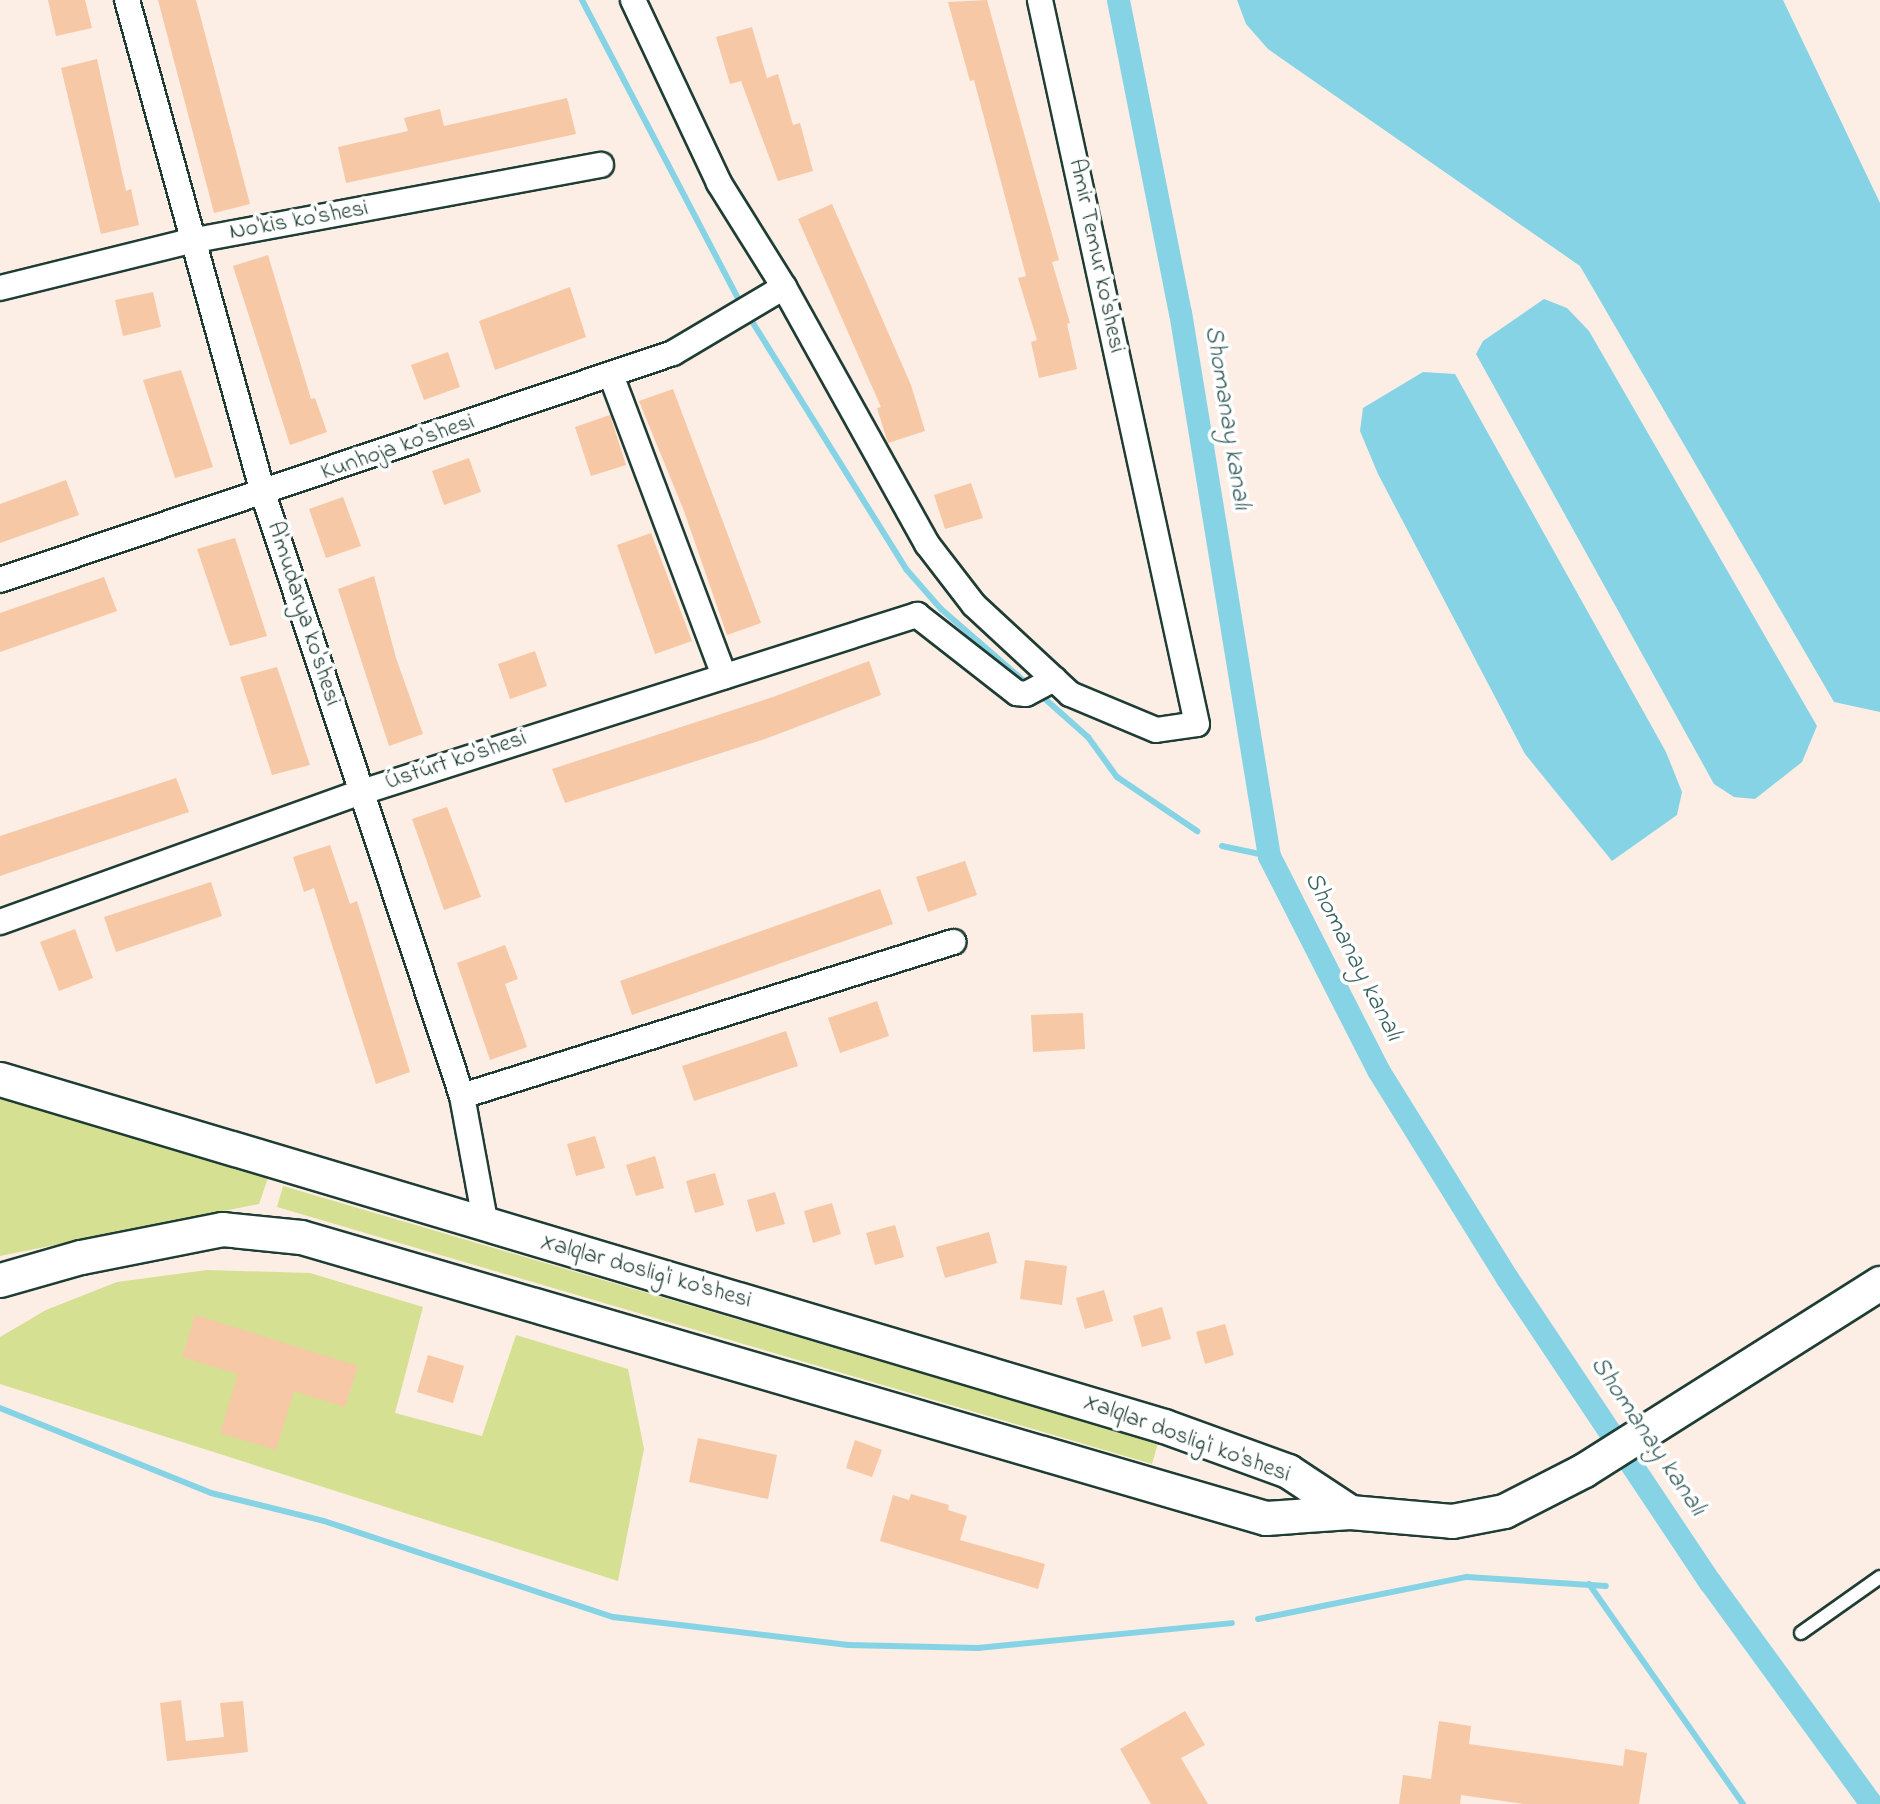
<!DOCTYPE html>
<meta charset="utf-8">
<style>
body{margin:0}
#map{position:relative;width:1880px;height:1804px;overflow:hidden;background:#fceee4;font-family:"Indie Flower",sans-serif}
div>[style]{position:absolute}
.green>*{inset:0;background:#d5e093}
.water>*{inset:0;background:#86d3e6}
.stream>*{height:6px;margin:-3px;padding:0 3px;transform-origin:3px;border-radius:3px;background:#86d3e6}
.canal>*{height:23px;margin:-11.5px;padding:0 11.5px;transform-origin:11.5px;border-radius:11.5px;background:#86d3e6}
.building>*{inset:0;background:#f6c8a5}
.roads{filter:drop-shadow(2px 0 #1f3d34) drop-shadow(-2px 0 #1f3d34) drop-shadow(0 2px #1f3d34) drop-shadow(0 -2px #1f3d34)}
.lane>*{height:12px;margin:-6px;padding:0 6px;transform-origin:6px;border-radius:6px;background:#fff}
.street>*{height:24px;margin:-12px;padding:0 12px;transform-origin:12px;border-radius:12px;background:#fff}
.secondary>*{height:33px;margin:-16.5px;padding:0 16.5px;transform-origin:16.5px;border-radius:16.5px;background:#fff}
span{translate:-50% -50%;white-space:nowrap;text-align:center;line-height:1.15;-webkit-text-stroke:7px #fff;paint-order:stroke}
.street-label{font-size:24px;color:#1f3d34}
.water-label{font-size:26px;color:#396260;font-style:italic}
</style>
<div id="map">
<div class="green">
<i style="clip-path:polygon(0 1096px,268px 1178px,259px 1204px,0 1256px)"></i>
<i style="clip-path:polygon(283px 1186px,1158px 1443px,1152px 1464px,277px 1207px)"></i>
<i style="clip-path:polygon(207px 1270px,310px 1273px,423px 1307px,395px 1413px,482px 1436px,516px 1335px,628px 1369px,644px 1449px,618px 1581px,0 1384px,0 1337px,46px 1310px,117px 1282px)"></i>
</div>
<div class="water">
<i style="clip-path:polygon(1237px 0,1783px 0,1880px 203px,1880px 712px,1834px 702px,1580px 266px,1268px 49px,1246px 24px)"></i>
<i style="clip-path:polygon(1544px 299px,1567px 308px,1589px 331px,1817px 726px,1802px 762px,1755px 799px,1734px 797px,1714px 784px,1476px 354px,1483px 341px)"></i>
<i style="clip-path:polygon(1423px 372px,1455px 374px,1666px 752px,1682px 792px,1677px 815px,1612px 861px,1525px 754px,1378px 474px,1360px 431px,1363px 408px)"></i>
</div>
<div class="stream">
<i style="left:582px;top:0;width:337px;rotate:62.4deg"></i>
<i style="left:753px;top:323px;width:290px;rotate:58.1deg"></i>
<i style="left:906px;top:569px;width:53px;rotate:48.8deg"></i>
<i style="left:941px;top:609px;width:111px;rotate:41deg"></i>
<i style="left:1044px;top:698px;width:59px;rotate:41.6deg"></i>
<i style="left:1088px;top:737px;width:49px;rotate:54.1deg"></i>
<i style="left:1117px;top:777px;width:97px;rotate:34deg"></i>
<i style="left:1222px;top:846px;width:48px;rotate:12deg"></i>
<i style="left:0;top:1408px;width:227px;rotate:21.9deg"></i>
<i style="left:211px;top:1493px;width:116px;rotate:13.9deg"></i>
<i style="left:324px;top:1521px;width:305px;rotate:18.4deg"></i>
<i style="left:613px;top:1617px;width:237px;rotate:6.8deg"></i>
<i style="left:848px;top:1645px;width:130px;rotate:1.3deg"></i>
<i style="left:978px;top:1648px;width:255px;rotate:-5.6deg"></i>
<i style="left:1589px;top:1584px;width:269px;rotate:55deg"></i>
<i style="left:1258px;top:1619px;width:213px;rotate:-11.4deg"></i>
<i style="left:1467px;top:1577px;width:139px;rotate:3.7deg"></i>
</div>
<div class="canal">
<i style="left:1118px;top:0;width:318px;rotate:78.8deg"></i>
<i style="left:1180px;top:312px;width:551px;rotate:80.71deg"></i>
<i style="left:1269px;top:856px;width:240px;rotate:63deg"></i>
<i style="left:1378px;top:1070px;width:245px;rotate:58.2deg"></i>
<i style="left:1507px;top:1278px;width:366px;rotate:56.3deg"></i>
<i style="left:1710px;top:1582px;width:274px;rotate:54deg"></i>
</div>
<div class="building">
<i style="clip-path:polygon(48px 0,85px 0,92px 28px,56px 36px)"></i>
<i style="clip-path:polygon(158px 0,196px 0,250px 204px,214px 213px)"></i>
<i style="clip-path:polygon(987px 0,1059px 260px,1052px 262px,1070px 323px,1067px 324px,1077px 369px,1039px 378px,1031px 342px,1037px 340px,1018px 278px,1026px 276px,974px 80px,970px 81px,948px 2px)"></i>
<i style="clip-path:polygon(752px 27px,767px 78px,778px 74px,793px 125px,800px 123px,813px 171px,778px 181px,741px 81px,730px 84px,716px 37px)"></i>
<i style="clip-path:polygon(97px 59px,126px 191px,131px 189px,139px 225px,101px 234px,61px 68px)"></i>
<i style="clip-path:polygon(567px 98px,576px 134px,346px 183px,338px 147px,408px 131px,404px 118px,440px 109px,444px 126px)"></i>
<i style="clip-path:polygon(832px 204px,911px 385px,925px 431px,888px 443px,877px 408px,881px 407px,798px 219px)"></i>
<i style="clip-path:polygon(268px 255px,311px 399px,315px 398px,327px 432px,290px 445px,233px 266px)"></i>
<i style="clip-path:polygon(570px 287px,586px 337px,495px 370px,479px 321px)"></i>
<i style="clip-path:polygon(153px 292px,161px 327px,123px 336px,115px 300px)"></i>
<i style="clip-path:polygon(448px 352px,460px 387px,424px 400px,411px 365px)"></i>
<i style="clip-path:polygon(181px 370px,213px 467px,175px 478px,143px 380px)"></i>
<i style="clip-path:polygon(673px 389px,761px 623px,727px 635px,684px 511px,639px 401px)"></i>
<i style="clip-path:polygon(610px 415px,626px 465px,591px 476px,575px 427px)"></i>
<i style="clip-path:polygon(469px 458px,481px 492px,444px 505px,432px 471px)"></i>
<i style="clip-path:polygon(66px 480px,79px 515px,0 543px,0 504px)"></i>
<i style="clip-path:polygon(971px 483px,983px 518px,945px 529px,934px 495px)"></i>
<i style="clip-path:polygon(343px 497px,361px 546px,326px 558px,309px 509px)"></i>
<i style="clip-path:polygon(651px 533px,692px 641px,655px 654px,617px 545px)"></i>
<i style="clip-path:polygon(235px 538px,267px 636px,230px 646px,197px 549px)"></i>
<i style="clip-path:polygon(374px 576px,396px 658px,423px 734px,389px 746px,338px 589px)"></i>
<i style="clip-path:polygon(104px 577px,117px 611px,0 652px,0 613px)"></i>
<i style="clip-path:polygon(535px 651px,547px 686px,510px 699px,498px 664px)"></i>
<i style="clip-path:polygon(869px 661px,881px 695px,765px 739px,565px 803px,552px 769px,773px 697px)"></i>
<i style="clip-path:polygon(277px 667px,310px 765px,272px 775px,240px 677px)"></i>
<i style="clip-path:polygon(176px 778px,189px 812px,0 876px,0 836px)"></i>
<i style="clip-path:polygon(447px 807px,481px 897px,444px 910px,412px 819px)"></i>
<i style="clip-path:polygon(330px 845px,350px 904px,357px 901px,410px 1072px,376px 1084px,314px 888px,304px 892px,293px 857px)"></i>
<i style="clip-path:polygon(965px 861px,977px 895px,928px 912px,916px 877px)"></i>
<i style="clip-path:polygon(211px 882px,222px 916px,116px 952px,104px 917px)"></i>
<i style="clip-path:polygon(880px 889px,893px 924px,632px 1015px,620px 981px)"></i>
<i style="clip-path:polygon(75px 929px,93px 978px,59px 991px,40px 942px)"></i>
<i style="clip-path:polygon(505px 945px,518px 979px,505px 984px,527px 1047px,490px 1060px,457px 963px)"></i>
<i style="clip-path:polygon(877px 1001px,889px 1036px,840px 1053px,828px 1018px)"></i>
<i style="clip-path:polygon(1083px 1013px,1085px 1049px,1033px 1052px,1031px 1015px)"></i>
<i style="clip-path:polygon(786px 1031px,798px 1066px,694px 1101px,682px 1066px)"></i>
<i style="clip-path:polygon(595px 1136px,605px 1168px,576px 1176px,567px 1144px)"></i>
<i style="clip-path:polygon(655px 1156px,664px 1188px,636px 1196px,626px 1165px)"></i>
<i style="clip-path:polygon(715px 1173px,724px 1205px,695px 1213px,686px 1181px)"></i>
<i style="clip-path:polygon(775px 1192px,785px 1224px,756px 1232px,747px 1200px)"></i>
<i style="clip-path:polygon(832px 1203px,841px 1234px,813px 1243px,804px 1211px)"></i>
<i style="clip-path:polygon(895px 1225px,904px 1257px,875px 1265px,866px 1233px)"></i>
<i style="clip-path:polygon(989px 1232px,997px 1263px,945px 1278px,936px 1247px)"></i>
<i style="clip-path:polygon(1025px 1260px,1067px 1266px,1062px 1305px,1020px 1299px)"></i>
<i style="clip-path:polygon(1104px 1290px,1113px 1321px,1085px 1329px,1076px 1298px)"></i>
<i style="clip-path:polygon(1162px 1307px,1171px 1339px,1142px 1347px,1133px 1316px)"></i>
<i style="clip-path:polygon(195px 1315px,358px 1366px,345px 1407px,294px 1391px,276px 1450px,220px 1433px,238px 1374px,182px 1357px)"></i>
<i style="clip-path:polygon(1225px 1324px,1234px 1355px,1205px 1364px,1196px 1332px)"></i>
<i style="clip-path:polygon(428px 1355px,464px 1366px,453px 1403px,417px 1392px)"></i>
<i style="clip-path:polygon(698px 1438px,777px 1455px,768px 1499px,689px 1482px)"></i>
<i style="clip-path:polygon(855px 1440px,882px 1450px,872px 1477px,846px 1468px)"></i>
<i style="clip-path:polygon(911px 1494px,949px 1505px,948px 1510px,967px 1516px,960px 1540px,1045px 1564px,1038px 1589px,880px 1541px,893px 1495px,909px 1500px)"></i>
<i style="clip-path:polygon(181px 1700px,186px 1741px,224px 1737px,220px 1703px,243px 1701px,248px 1752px,167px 1761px,160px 1703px)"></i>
<i style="clip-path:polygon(1185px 1711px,1205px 1745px,1181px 1758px,1208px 1804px,1151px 1804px,1120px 1749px)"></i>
<i style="clip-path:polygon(1439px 1721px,1471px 1726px,1469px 1744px,1623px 1766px,1625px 1749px,1647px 1753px,1639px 1804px,1524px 1804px,1461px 1795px,1460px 1804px,1399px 1804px,1403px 1775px,1431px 1779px)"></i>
</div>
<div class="roads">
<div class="lane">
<i style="left:1801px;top:1633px;width:97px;rotate:-35.3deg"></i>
</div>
<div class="street">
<i style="left:127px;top:0;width:511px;rotate:74.58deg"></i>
<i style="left:263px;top:493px;width:635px;rotate:71.74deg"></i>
<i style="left:462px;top:1096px;width:131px;rotate:79.5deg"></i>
<i style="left:633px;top:0;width:202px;rotate:64.8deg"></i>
<i style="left:719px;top:183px;width:123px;rotate:58deg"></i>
<i style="left:784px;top:287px;width:294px;rotate:60.9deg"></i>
<i style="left:927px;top:544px;width:77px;rotate:52.4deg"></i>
<i style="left:974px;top:605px;width:131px;rotate:42.8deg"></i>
<i style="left:1070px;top:694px;width:93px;rotate:22.7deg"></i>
<i style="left:1156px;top:730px;width:41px;rotate:-8.3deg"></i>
<i style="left:1197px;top:724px;width:741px;rotate:-102.24deg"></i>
<i style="left:0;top:288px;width:196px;rotate:-13.9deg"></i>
<i style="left:190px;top:241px;width:418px;rotate:-10.5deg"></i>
<i style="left:611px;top:375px;width:322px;rotate:69.4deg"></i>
<i style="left:0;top:580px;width:710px;rotate:-18.64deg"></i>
<i style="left:673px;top:353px;width:129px;rotate:-30.7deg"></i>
<i style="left:0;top:922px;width:385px;rotate:-19.8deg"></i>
<i style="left:362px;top:792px;width:583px;rotate:-17.69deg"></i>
<i style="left:917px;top:615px;width:127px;rotate:38deg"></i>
<i style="left:1017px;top:693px;width:9px;rotate:6deg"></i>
<i style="left:1026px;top:694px;width:32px;rotate:-28deg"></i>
<i style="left:462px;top:1096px;width:515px;rotate:-17.41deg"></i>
</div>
<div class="secondary">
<i style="left:0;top:1079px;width:1215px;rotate:16.6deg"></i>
<i style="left:1164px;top:1426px;width:132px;rotate:19.9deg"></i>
<i style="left:1288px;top:1471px;width:74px;rotate:33.5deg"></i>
<i style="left:0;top:1280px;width:84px;rotate:-15.9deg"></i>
<i style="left:81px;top:1257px;width:144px;rotate:-11.2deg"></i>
<i style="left:222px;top:1229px;width:79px;rotate:5.8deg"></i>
<i style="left:301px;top:1237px;width:1005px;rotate:16.24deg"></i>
<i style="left:1266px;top:1518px;width:84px;rotate:-4.1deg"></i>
<i style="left:1350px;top:1512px;width:102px;rotate:5deg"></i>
<i style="left:1452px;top:1521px;width:53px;rotate:-10.9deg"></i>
<i style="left:1504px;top:1511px;width:90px;rotate:-27.1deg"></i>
<i style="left:1584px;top:1470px;width:350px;rotate:-32.3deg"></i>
</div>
</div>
<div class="street-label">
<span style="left:299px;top:221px;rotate:-10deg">No'kis ko'shesi</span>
<span style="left:1096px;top:256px;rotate:78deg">Amir Temur ko'shesi</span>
<span style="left:398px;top:448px;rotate:-19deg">Kunhoja ko'shesi</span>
<span style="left:303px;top:614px;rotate:72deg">A'mudarya ko'shesi</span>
<span style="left:456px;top:761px;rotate:-18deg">Ústúrt ko'shesi</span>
<span style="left:646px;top:1272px;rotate:16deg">Xalqlar doslig'i ko'shesi</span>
<span style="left:1187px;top:1439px;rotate:20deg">Xalqlar doslig'i ko'shesi</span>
</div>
<div class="water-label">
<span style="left:1226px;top:418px;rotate:81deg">Shomanay kanalı</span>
<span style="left:1352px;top:957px;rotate:63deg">Shomanay kanalı</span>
<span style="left:1647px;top:1437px;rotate:56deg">Shomanay kanalı</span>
</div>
</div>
